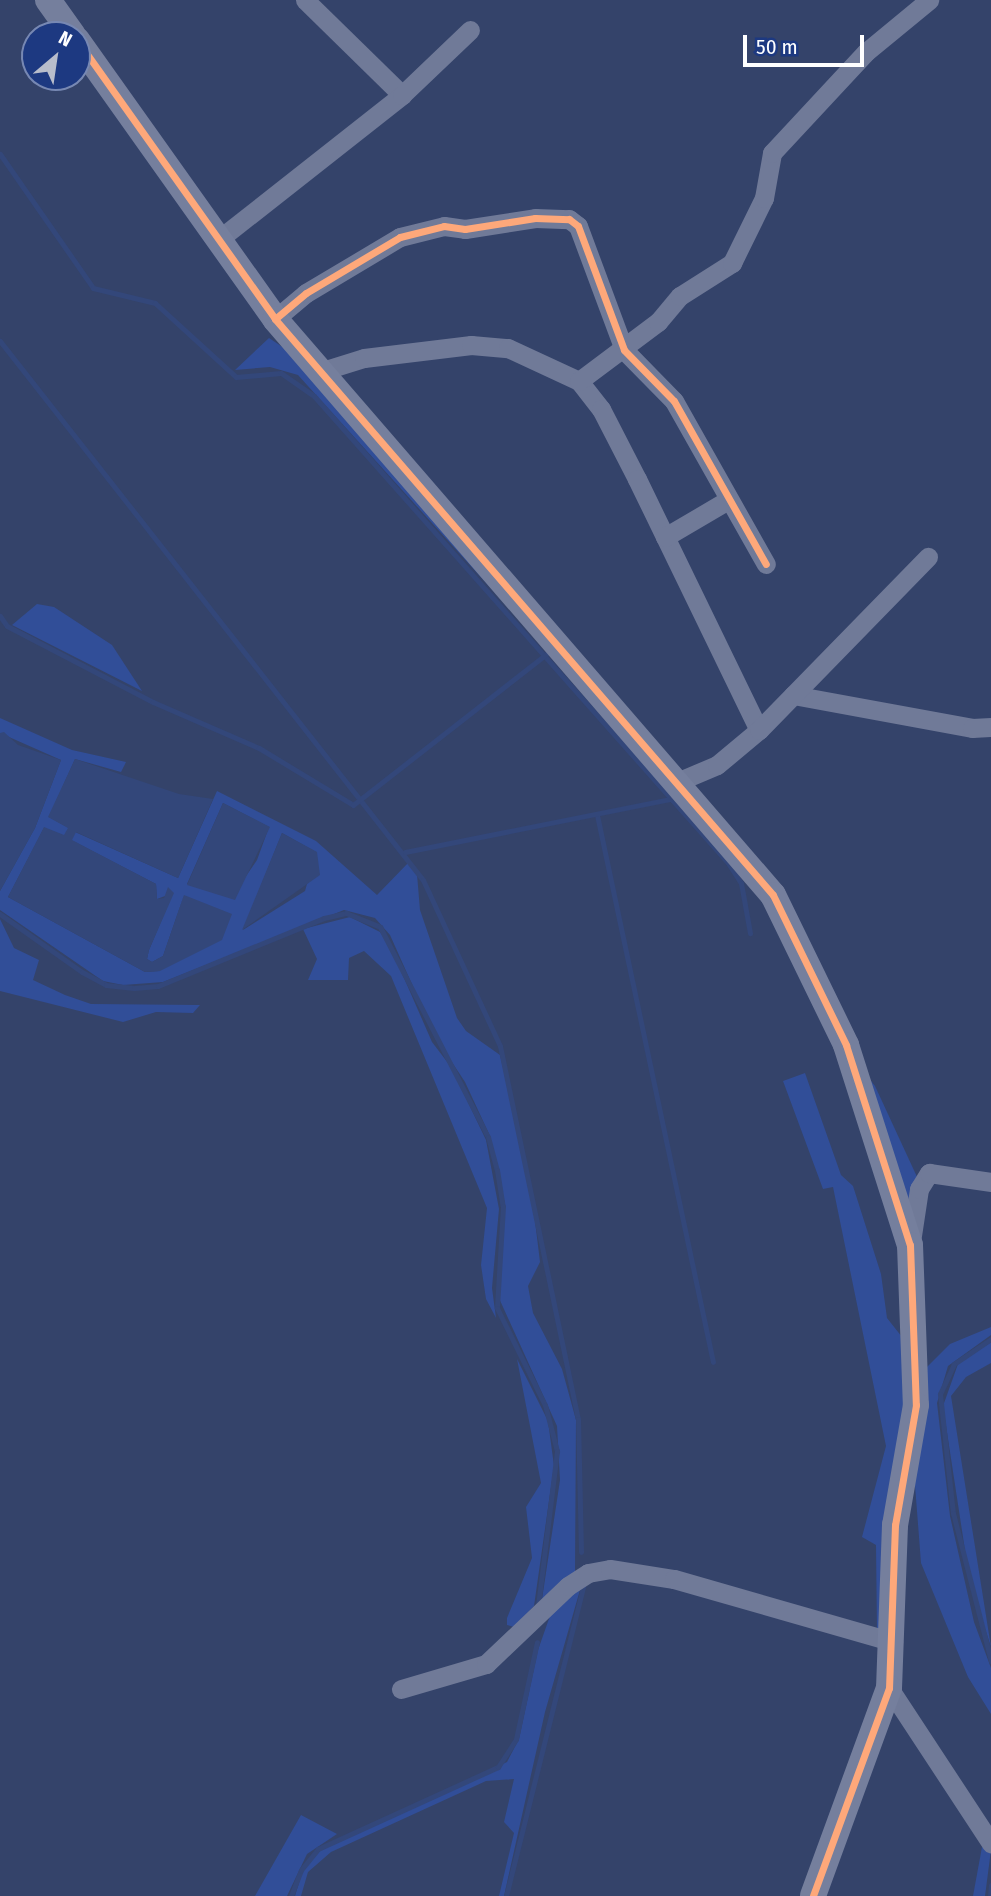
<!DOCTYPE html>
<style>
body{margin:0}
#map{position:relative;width:991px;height:1896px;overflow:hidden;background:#34436a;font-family:"Fira Sans Condensed",sans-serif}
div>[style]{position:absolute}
.green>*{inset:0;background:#314e98}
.water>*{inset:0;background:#33477a}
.stream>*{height:5px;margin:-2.5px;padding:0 2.5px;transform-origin:2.5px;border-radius:2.5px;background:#33477a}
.street>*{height:19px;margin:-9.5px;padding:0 9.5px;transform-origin:9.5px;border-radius:9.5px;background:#707a98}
.secondary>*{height:26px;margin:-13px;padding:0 13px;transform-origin:13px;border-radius:13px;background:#757f9d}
.cycleway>*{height:7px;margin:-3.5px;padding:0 3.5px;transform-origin:3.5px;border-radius:3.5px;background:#fea87a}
span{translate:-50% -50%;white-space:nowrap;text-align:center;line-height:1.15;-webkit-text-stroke:7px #1d3981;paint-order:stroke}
.north{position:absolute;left:21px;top:21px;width:70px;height:70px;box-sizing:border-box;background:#1d3981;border:2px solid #7788b3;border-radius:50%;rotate:29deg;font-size:19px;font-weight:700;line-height:28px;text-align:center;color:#fff}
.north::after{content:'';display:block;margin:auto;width:24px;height:32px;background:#b8bdcb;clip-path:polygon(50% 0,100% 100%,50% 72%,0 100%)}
.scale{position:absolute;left:743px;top:35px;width:121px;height:32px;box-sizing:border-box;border:4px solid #fff;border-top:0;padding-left:9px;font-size:21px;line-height:24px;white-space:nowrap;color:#fff;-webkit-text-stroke:5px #1d3981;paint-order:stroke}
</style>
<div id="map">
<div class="green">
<i style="clip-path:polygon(269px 338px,287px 350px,547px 650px,298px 375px,270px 367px,235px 370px)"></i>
<i style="clip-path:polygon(37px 604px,54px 607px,112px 645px,142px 691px,12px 625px)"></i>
<i style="clip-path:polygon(evenodd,0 718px,72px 750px,126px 762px,121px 772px,75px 759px,49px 817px,69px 828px,65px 836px,44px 828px,8px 897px,145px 972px,160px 971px,184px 895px,163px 956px,152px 962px,147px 959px,149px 950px,173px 893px,157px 899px,156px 884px,71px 840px,75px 832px,178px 878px,217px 791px,316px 841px,377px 895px,409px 862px,417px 874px,420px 910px,457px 1018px,466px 1031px,500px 1055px,531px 1188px,540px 1262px,528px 1286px,533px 1313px,562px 1369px,576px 1420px,575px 1572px,541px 1606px,560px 1480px,557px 1426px,498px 1296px,505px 1204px,490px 1136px,465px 1082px,436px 1038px,390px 935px,375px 918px,344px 910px,163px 982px,123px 985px,103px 981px,0 910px,0 891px,35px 828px,61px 760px,0 733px,0 718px,223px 803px,269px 827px,257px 860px,242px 882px,187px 884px,223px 803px,0 718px,282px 833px,316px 852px,305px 891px,243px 930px,282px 833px)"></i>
<i style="clip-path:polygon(350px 917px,380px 932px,390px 946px,432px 1042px,451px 1067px,486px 1140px,499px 1209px,492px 1288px,496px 1318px,486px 1299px,481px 1265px,487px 1208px,391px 976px,364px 951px,349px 958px,348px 980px,308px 980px,317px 959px,303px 929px)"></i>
<i style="clip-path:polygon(0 919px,14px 948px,39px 960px,33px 980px,65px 995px,91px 1004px,200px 1005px,193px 1013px,156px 1012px,123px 1022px,0 991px)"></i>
<i style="clip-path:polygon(855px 1060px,875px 1086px,918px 1179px,909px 1232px)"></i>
<i style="clip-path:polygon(805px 1073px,841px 1175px,853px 1186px,881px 1274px,887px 1318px,902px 1337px,905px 1384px,887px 1635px,877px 1633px,876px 1545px,862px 1537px,886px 1446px,833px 1187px,823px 1189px,783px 1081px)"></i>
<i style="clip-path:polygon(991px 1327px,991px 1335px,948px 1366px,937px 1403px,950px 1516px,974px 1622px,991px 1668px,991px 1714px,968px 1677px,921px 1563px,913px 1459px,927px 1367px,950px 1344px)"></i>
<i style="clip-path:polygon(991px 1342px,991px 1363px,966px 1377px,951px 1396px,991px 1647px,970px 1583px,943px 1406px,958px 1364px)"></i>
<i style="clip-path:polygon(517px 1359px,548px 1421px,554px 1466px,534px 1606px,514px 1627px,507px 1625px,507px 1618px,532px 1558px,526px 1507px,541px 1483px)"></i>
<i style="clip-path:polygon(582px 1583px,545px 1712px,504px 1896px,499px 1896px,514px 1833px,504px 1822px,514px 1779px,486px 1781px,331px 1852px,308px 1872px,301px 1896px,295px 1896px,303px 1870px,321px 1850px,507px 1762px,519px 1739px,538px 1650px,551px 1613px)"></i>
<i style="clip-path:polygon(301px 1815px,337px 1834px,307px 1854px,287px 1896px,255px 1896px)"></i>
<i style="clip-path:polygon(982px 1847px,991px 1850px,985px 1896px,973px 1896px)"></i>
</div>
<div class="water">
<i style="clip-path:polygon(4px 732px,18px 745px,61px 760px,35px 828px,0 891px,0 733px)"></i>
<i style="clip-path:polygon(75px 759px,179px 794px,213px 799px,178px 878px,76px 832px,72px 840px,156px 884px,157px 899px,164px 898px,168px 887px,174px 893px,149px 950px,147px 959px,152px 962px,163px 956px,184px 895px,232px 914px,222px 940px,160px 971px,145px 972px,8px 897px,44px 827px,64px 835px,68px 828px,48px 817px)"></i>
<i style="clip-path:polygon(223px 803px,270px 827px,235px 900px,187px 885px)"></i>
<i style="clip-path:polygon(282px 833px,317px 852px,320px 875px,242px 930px)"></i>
</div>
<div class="stream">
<i style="left:0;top:154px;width:163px;rotate:55.2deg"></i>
<i style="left:93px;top:288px;width:64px;rotate:13.6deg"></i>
<i style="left:155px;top:303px;width:110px;rotate:42.4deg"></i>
<i style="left:236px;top:377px;width:45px;rotate:-5.1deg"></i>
<i style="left:281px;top:373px;width:40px;rotate:34.9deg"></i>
<i style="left:314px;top:396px;width:624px;rotate:48.44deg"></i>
<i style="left:728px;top:863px;width:24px;rotate:57deg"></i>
<i style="left:741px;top:883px;width:51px;rotate:79.8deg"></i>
<i style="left:0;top:341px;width:685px;rotate:51.88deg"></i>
<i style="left:423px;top:880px;width:183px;rotate:65.1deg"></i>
<i style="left:500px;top:1046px;width:381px;rotate:78.2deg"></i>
<i style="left:578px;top:1419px;width:133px;rotate:88.7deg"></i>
<i style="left:0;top:616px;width:12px;rotate:55deg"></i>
<i style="left:7px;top:626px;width:165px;rotate:27.5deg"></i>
<i style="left:153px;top:702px;width:116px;rotate:23.5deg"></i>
<i style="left:259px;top:748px;width:110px;rotate:31.2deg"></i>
<i style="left:353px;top:805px;width:245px;rotate:-38deg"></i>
<i style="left:597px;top:815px;width:559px;rotate:78.03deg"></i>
<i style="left:405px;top:852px;width:271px;rotate:-11.3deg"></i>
<i style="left:0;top:914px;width:100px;rotate:35.3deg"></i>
<i style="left:82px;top:972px;width:27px;rotate:28deg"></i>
<i style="left:106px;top:985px;width:28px;rotate:6deg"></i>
<i style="left:134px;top:988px;width:24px;rotate:-5deg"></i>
<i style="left:158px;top:986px;width:179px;rotate:-22.3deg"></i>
<i style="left:324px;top:918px;width:23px;rotate:-13deg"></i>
<i style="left:346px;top:913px;width:37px;rotate:22deg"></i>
<i style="left:380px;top:927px;width:236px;rotate:62.8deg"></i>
<i style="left:488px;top:1137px;width:34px;rotate:75deg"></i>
<i style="left:497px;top:1170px;width:36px;rotate:81deg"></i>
<i style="left:503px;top:1206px;width:102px;rotate:93.4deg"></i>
<i style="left:497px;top:1308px;width:108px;rotate:63.7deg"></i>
<i style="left:545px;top:1405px;width:48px;rotate:75.4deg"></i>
<i style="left:557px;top:1451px;width:155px;rotate:97deg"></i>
<i style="left:991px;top:1339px;width:45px;rotate:146deg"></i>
<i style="left:954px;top:1364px;width:33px;rotate:115deg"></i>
<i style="left:940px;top:1394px;width:120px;rotate:83.8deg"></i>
<i style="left:953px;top:1513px;width:153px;rotate:75.6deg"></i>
<i style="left:291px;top:1896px;width:28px;rotate:-69deg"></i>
<i style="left:301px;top:1870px;width:27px;rotate:-51deg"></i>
<i style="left:318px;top:1849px;width:198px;rotate:-24.5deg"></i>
<i style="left:498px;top:1767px;width:33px;rotate:-57deg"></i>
<i style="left:516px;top:1739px;width:99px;rotate:-77.8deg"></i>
<i style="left:506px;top:1896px;width:323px;rotate:-76deg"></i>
<i style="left:990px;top:1896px;width:11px;rotate:-85deg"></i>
</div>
<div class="street">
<i style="left:305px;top:0;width:136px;rotate:44.4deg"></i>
<i style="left:218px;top:240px;width:234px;rotate:-38.2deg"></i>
<i style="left:402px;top:95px;width:94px;rotate:-43.7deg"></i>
<i style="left:275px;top:319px;width:40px;rotate:-40deg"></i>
<i style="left:306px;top:293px;width:109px;rotate:-30.8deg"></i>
<i style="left:400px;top:237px;width:45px;rotate:-14deg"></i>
<i style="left:444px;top:226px;width:21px;rotate:8deg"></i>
<i style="left:465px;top:229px;width:71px;rotate:-8.9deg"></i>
<i style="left:535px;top:218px;width:34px;rotate:2deg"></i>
<i style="left:569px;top:219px;width:11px;rotate:38deg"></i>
<i style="left:578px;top:226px;width:132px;rotate:69.6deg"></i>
<i style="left:624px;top:350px;width:71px;rotate:45.6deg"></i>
<i style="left:674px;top:401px;width:187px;rotate:60.6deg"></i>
<i style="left:319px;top:372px;width:47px;rotate:-17.3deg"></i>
<i style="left:364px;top:358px;width:108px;rotate:-6.9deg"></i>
<i style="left:471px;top:345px;width:37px;rotate:5deg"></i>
<i style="left:508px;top:348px;width:78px;rotate:24.9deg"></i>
<i style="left:579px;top:381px;width:36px;rotate:52deg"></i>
<i style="left:601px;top:409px;width:79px;rotate:62.8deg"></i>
<i style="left:637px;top:479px;width:279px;rotate:64.1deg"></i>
<i style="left:579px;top:381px;width:99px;rotate:-36.8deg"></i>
<i style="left:658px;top:322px;width:34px;rotate:-50deg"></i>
<i style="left:680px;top:296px;width:62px;rotate:-32.4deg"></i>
<i style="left:732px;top:263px;width:72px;rotate:-63.8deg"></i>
<i style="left:764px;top:198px;width:46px;rotate:-79.9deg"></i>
<i style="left:772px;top:153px;width:138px;rotate:-47.1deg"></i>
<i style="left:866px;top:52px;width:82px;rotate:-39.5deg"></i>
<i style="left:665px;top:537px;width:73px;rotate:-30.4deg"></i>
<i style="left:793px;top:695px;width:182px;rotate:10.4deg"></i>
<i style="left:972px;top:728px;width:19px;rotate:-3deg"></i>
<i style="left:677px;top:782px;width:43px;rotate:-23deg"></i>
<i style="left:717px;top:765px;width:55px;rotate:-39.8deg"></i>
<i style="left:759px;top:730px;width:242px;rotate:-45.7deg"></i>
<i style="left:911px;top:1242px;width:54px;rotate:-81.4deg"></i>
<i style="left:919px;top:1189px;width:19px;rotate:-58deg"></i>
<i style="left:929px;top:1173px;width:63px;rotate:8.3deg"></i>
<i style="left:889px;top:1688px;width:186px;rotate:56.7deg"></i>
<i style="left:401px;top:1689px;width:89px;rotate:-16.4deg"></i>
<i style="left:486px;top:1664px;width:113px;rotate:-43.6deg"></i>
<i style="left:568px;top:1586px;width:24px;rotate:-33deg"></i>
<i style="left:588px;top:1573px;width:22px;rotate:-10deg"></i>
<i style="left:610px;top:1569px;width:65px;rotate:8.9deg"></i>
<i style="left:674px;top:1579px;width:228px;rotate:16deg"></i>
</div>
<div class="secondary">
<i style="left:48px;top:0;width:43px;rotate:54.5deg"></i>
<i style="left:77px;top:40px;width:342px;rotate:54.6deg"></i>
<i style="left:275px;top:319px;width:761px;rotate:49.15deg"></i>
<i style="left:773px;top:895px;width:167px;rotate:64deg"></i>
<i style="left:846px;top:1045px;width:210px;rotate:72.3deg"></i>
<i style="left:910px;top:1245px;width:160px;rotate:87.9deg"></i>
<i style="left:916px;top:1405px;width:122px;rotate:99.9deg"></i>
<i style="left:895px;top:1525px;width:163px;rotate:92.1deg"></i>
<i style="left:889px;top:1688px;width:221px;rotate:110.1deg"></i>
</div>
<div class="cycleway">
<i style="left:77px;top:40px;width:342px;rotate:54.6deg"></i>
<i style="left:275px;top:319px;width:761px;rotate:49.15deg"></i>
<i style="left:773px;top:895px;width:167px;rotate:64deg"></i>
<i style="left:846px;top:1045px;width:210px;rotate:72.3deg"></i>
<i style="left:910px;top:1245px;width:160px;rotate:87.9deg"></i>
<i style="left:916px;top:1405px;width:122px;rotate:99.9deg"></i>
<i style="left:895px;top:1525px;width:163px;rotate:92.1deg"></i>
<i style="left:889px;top:1688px;width:221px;rotate:110.1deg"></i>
<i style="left:275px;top:319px;width:40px;rotate:-40deg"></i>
<i style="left:306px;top:293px;width:109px;rotate:-30.8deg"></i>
<i style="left:400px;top:237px;width:45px;rotate:-14deg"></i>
<i style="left:444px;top:226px;width:21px;rotate:8deg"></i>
<i style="left:465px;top:229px;width:71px;rotate:-8.9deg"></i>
<i style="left:535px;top:218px;width:34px;rotate:2deg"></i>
<i style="left:569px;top:219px;width:11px;rotate:38deg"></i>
<i style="left:578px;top:226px;width:132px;rotate:69.6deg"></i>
<i style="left:624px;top:350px;width:71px;rotate:45.6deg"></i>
<i style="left:674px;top:401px;width:187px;rotate:60.6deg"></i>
</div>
<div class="north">N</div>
<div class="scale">50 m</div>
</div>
